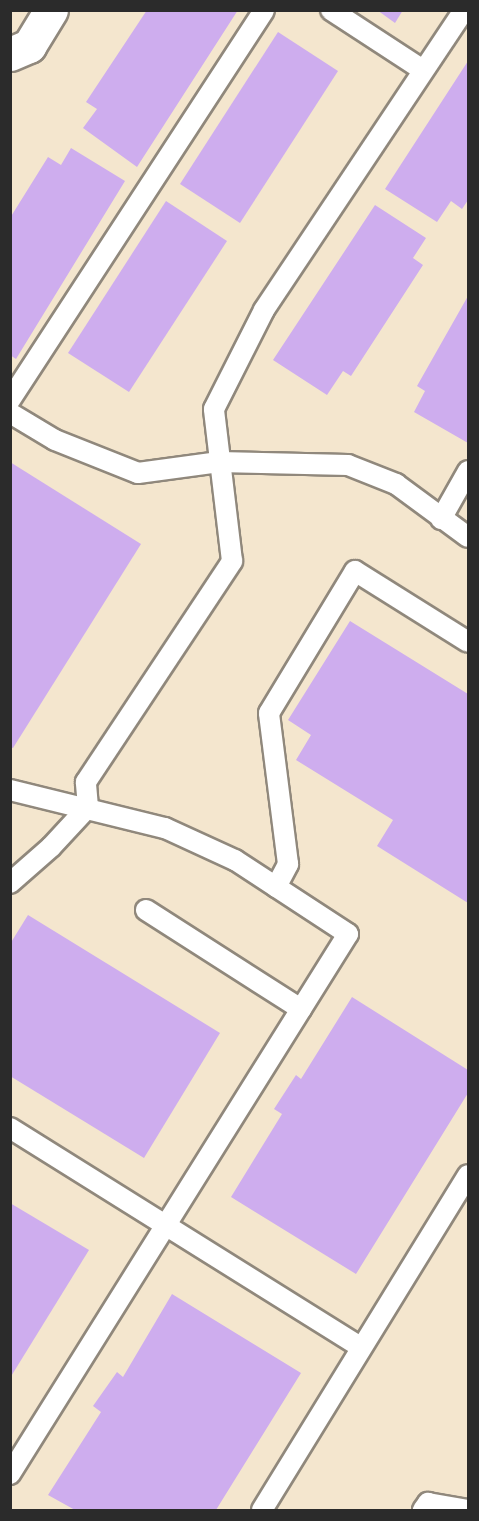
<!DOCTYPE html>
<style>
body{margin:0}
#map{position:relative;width:479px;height:1521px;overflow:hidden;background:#f4e6ce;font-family:"Comic Neue",sans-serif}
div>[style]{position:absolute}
.building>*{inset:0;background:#ceadee}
.roads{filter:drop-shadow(2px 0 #90887c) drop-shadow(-2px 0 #90887c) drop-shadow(0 2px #90887c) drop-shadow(0 -2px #90887c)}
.lane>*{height:20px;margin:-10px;padding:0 10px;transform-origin:10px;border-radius:10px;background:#fff}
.secondary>*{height:33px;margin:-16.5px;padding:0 16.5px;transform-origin:16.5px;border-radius:16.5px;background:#fff}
span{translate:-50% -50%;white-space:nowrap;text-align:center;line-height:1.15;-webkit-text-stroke:4.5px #fff;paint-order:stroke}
.frame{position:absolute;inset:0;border:12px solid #2b2b2b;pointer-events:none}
</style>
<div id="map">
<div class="building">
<i style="clip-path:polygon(147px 10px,238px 10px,137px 167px,83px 128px,97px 109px,86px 102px)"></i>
<i style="clip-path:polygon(377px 10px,403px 10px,395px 23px)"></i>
<i style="clip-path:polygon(278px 32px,338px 71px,240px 223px,180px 184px)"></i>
<i style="clip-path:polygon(468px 61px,468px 200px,462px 209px,451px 201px,437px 222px,385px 189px)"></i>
<i style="clip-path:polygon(71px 148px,125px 181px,16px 359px,10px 355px,10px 218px,48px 157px,61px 165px)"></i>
<i style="clip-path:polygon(166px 201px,227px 241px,129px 392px,68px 353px)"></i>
<i style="clip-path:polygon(375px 205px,426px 238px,413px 258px,423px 265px,351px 376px,343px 371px,327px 395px,273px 360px)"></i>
<i style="clip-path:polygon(468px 296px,468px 443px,414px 412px,425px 391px,417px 386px)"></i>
<i style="clip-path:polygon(10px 462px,141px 544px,13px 748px,10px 747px)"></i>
<i style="clip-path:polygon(350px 621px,468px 694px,468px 903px,377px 846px,393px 820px,296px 760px,311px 735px,288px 720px)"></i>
<i style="clip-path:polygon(28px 915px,220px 1033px,144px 1158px,10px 1076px,10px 944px)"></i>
<i style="clip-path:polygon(352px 997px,468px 1070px,468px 1093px,356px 1274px,231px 1197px,282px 1114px,274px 1109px,296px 1075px,301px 1079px)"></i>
<i style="clip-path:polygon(10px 1203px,89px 1250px,10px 1378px)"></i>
<i style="clip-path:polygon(172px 1294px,301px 1373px,216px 1510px,75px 1510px,48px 1495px,101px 1412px,93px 1406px,117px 1372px,123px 1377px)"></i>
</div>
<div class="roads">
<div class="lane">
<i style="left:331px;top:10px;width:110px;rotate:33.1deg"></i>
<i style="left:10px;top:400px;width:465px;rotate:-56.9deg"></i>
<i style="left:10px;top:413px;width:52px;rotate:31deg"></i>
<i style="left:55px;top:440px;width:89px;rotate:21.7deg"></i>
<i style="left:138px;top:473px;width:82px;rotate:-7.7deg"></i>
<i style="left:219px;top:462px;width:129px;rotate:1.3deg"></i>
<i style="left:348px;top:465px;width:52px;rotate:21.6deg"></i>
<i style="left:396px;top:484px;width:89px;rotate:36.4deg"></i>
<i style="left:441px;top:519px;width:55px;rotate:-60.6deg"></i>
<i style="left:10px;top:790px;width:160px;rotate:13.8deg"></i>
<i style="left:165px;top:828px;width:77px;rotate:24.6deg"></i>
<i style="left:235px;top:860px;width:135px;rotate:33.2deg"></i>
<i style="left:348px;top:934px;width:637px;rotate:122.04deg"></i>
<i style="left:10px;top:883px;width:55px;rotate:-41.3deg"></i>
<i style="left:51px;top:847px;width:54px;rotate:-47.2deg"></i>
<i style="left:88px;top:807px;width:25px;rotate:-95deg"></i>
<i style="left:86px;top:782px;width:265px;rotate:-56.5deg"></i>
<i style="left:232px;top:561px;width:153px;rotate:-96.8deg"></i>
<i style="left:214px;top:409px;width:111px;rotate:-63.2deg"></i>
<i style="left:264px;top:310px;width:361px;rotate:-56.3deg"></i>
<i style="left:276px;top:887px;width:26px;rotate:-62deg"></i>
<i style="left:288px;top:864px;width:152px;rotate:-97.2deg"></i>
<i style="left:269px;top:713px;width:166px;rotate:-58.8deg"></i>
<i style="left:355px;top:571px;width:133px;rotate:32.1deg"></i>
<i style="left:146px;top:910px;width:184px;rotate:32.6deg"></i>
<i style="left:10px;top:1128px;width:413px;rotate:32deg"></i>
<i style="left:262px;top:1510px;width:393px;rotate:-58.4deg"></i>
<i style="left:423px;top:1510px;width:9px;rotate:-54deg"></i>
<i style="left:428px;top:1503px;width:41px;rotate:9.9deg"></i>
</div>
<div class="secondary">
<i style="left:10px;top:54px;width:21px;rotate:-23deg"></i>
<i style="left:29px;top:46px;width:42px;rotate:-58.6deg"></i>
</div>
</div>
<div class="frame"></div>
</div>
